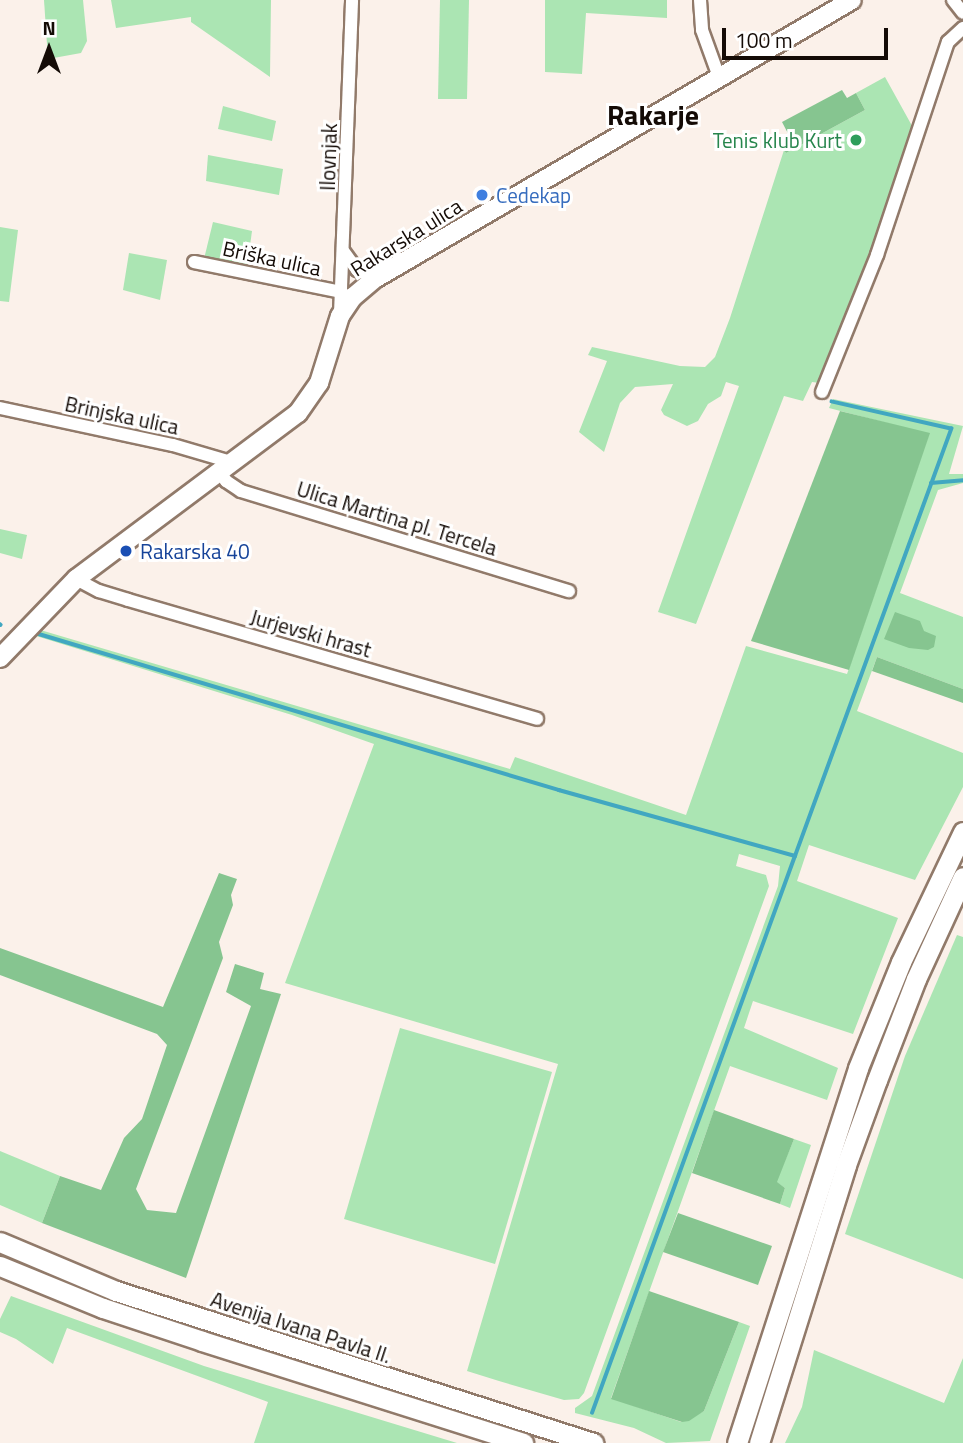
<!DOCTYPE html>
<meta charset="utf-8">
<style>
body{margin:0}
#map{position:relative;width:963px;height:1443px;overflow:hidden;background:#fbf1ea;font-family:"Titillium Web",sans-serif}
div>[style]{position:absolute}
.green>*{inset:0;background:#abe5b3}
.forest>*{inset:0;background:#86c590}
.stream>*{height:3.5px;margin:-1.75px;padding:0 1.75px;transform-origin:1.75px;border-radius:1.75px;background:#41a7c1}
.roads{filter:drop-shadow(2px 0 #917a6a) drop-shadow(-2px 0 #917a6a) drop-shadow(0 2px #917a6a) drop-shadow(0 -2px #917a6a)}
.minor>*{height:12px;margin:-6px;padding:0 6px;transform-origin:6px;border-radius:6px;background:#fff}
.secondary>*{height:18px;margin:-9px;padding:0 9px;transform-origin:9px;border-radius:9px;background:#fff}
.primary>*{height:19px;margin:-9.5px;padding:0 9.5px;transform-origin:9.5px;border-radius:9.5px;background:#fff}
.dots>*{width:19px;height:19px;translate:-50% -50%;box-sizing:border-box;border:4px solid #fff;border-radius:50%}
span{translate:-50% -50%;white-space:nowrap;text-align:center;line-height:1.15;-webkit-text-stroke:6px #fff;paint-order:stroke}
.leisure-label{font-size:21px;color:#27864d}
.right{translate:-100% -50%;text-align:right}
.street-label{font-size:21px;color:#140b06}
.shop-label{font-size:21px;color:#366cbe}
.left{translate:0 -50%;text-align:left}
.transit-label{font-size:21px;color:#164399}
.district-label{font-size:28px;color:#140b06;font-weight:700}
.north{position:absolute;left:14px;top:14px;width:70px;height:70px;-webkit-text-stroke:5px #fff;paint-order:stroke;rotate:0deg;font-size:19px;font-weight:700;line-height:28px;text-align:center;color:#140b06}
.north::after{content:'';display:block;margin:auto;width:24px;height:32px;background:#140b06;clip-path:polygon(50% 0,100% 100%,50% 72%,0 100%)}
.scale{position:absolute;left:722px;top:28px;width:166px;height:32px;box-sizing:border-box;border:4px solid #140b06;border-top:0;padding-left:9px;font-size:21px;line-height:24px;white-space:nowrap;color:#140b06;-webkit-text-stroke:5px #fff;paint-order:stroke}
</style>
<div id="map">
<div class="green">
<i style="clip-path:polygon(44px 0,83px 0,87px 41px,81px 53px,48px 59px)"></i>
<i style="clip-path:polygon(111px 0,271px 0,270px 77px,191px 22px,191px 17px,116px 28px)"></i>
<i style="clip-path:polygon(440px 0,469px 0,467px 99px,438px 99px)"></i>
<i style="clip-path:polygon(545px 0,667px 0,667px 18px,586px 13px,582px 74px,545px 72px)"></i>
<i style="clip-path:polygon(885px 77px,916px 133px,872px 254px,820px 383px,812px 382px,803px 401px,784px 396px,696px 624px,658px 612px,739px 386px,726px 382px,721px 396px,708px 404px,698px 421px,687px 426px,664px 415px,661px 410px,673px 384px,635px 387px,620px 403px,604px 452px,579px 432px,607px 361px,588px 355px,592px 347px,680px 366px,705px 367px,715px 357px,730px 318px,784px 150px,786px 153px,865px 110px,856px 93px)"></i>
<i style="clip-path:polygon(223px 106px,276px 121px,272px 141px,218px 129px)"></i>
<i style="clip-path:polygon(208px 155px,283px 169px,279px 195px,206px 181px)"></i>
<i style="clip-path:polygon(213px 222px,252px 231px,247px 268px,204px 259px)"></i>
<i style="clip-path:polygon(0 227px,18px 230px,9px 302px,0 301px)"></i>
<i style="clip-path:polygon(129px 253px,167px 260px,160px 300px,123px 290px)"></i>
<i style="clip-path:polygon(833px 399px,963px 426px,949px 474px,963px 474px,963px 483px,938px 490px,900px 593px,963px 617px,963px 689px,877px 657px,857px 711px,963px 753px,963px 787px,915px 880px,809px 845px,797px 881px,898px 918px,853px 1034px,753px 1001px,744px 1028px,838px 1068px,827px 1100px,730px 1066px,611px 1398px,681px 1422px,704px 1411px,739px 1322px,750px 1326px,710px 1441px,666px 1443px,634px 1428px,575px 1413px,575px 1408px,592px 1396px,778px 886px,780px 866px,739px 854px,736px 866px,766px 875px,769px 886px,584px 1393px,579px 1399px,564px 1400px,499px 1381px,467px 1371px,558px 1064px,285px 983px,374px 744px,292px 715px,33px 635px,37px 629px,510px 769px,515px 757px,686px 815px,746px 646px,847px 674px,929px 434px,829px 408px)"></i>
<i style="clip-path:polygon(0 529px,27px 535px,22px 559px,0 553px)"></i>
<i style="clip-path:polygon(957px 935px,963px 937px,963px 1279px,845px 1234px,905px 1056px)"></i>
<i style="clip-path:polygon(400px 1028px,552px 1072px,495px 1264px,344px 1219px)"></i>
<i style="clip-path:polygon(794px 1139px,811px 1145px,790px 1208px,780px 1204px,785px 1188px,776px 1182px)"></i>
<i style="clip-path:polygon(0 1151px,60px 1176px,42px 1223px,0 1205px)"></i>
<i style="clip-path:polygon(11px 1296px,204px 1366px,457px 1443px,254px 1443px,268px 1402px,67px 1328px,53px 1364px,16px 1339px,0 1332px,0 1319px)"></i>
<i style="clip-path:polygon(814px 1350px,944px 1403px,963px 1358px,963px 1443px,785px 1443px,802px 1407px)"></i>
</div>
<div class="forest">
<i style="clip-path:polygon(842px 90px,847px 98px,856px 93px,865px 110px,786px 153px,784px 150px,794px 145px,782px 122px)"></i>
<i style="clip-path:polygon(840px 411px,930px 433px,849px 670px,751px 641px)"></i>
<i style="clip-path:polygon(895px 612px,920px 621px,924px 631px,936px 636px,934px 647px,928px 650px,909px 648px,884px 639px)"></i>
<i style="clip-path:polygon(877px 657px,963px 689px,963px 703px,872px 671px)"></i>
<i style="clip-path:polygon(219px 873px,237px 879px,231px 895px,233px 905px,219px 942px,223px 958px,136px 1189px,147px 1210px,176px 1213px,251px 1006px,226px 992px,235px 964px,264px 973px,260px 989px,281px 994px,186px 1278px,42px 1223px,60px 1176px,101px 1190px,124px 1138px,142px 1119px,167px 1045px,157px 1034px,0 975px,0 948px,163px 1007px)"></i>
<i style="clip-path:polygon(714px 1110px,794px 1139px,777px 1182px,785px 1188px,780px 1204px,692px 1173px)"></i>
<i style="clip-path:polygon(678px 1213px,772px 1246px,758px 1285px,663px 1252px)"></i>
<i style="clip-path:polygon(649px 1291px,739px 1322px,704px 1411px,689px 1421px,682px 1422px,611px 1399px)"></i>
</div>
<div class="stream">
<i style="left:931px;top:483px;width:32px;rotate:-5deg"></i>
<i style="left:0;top:624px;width:1px;rotate:45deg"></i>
<i style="left:39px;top:634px;width:543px;rotate:16.7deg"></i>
<i style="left:559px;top:790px;width:245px;rotate:15.6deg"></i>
<i style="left:795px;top:856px;width:455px;rotate:-69.9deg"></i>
<i style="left:951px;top:429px;width:122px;rotate:-167.2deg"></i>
<i style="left:592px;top:1413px;width:593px;rotate:-69.98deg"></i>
</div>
<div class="roads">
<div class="minor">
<i style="left:700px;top:0;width:30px;rotate:86deg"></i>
<i style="left:702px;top:30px;width:50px;rotate:70.1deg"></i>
<i style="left:953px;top:0;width:16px;rotate:52deg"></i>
<i style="left:344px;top:252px;width:22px;rotate:54deg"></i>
<i style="left:357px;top:270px;width:21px;rotate:23deg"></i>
<i style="left:194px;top:262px;width:151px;rotate:11.5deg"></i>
<i style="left:340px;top:314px;width:314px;rotate:-87.8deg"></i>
<i style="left:822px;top:392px;width:148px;rotate:-68.1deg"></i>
<i style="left:877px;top:255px;width:225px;rotate:-71.6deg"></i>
<i style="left:948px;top:42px;width:21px;rotate:-43deg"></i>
<i style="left:0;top:408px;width:177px;rotate:12.1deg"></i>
<i style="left:173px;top:445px;width:64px;rotate:16.4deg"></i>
<i style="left:220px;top:472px;width:11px;rotate:56deg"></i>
<i style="left:226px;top:481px;width:18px;rotate:34deg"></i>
<i style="left:241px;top:491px;width:343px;rotate:17deg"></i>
<i style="left:76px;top:579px;width:26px;rotate:28deg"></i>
<i style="left:99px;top:591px;width:30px;rotate:17deg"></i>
<i style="left:128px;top:600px;width:426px;rotate:16.2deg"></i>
</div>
<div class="secondary">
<i style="left:0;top:658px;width:110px;rotate:-46.1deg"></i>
<i style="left:76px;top:579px;width:277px;rotate:-36.8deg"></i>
<i style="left:298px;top:413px;width:37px;rotate:-55deg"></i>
<i style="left:319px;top:383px;width:70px;rotate:-72.6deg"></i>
<i style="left:340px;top:316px;width:23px;rotate:-56deg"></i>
<i style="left:353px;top:297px;width:30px;rotate:-40deg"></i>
<i style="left:376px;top:278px;width:551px;rotate:-30.29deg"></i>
</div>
<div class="primary">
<i style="left:0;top:1242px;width:126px;rotate:22.9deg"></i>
<i style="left:116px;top:1291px;width:501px;rotate:17.67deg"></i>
<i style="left:0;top:1266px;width:111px;rotate:22.2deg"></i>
<i style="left:103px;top:1308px;width:104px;rotate:18.4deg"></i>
<i style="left:202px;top:1341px;width:337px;rotate:17.6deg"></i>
<i style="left:737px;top:1443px;width:394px;rotate:-72.1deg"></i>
<i style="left:858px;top:1068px;width:114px;rotate:-67.9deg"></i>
<i style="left:901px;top:962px;width:144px;rotate:-64.5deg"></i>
<i style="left:759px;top:1443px;width:291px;rotate:-72.6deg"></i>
<i style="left:846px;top:1165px;width:90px;rotate:-70deg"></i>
<i style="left:877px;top:1080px;width:108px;rotate:-68.9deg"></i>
<i style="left:916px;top:979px;width:112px;rotate:-65.3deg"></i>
</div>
</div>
<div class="dots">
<i style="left:856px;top:140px;background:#2e9e5b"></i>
<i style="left:482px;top:195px;background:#3f7fe0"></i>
<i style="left:126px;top:551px;background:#1a4fb4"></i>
</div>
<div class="leisure-label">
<span class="right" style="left:842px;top:140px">Tenis klub Kurt</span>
</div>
<div class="street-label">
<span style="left:328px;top:157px;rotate:-88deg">Ilovnjak</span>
<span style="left:406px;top:237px;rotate:-32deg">Rakarska ulica</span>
<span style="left:272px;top:258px;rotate:12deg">Briška ulica</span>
<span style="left:122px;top:415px;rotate:12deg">Brinjska ulica</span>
<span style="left:397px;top:518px;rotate:17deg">Ulica Martina pl. Tercela</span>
<span style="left:311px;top:633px;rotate:16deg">Jurjevski hrast</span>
<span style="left:301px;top:1327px;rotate:18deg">Avenija Ivana Pavla II.</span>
</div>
<div class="shop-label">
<span class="left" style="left:496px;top:195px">Cedekap</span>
</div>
<div class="transit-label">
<span class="left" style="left:140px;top:551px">Rakarska 40</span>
</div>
<div class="district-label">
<span style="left:653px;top:115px">Rakarje</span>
</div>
<div class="north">N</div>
<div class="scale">100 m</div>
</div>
